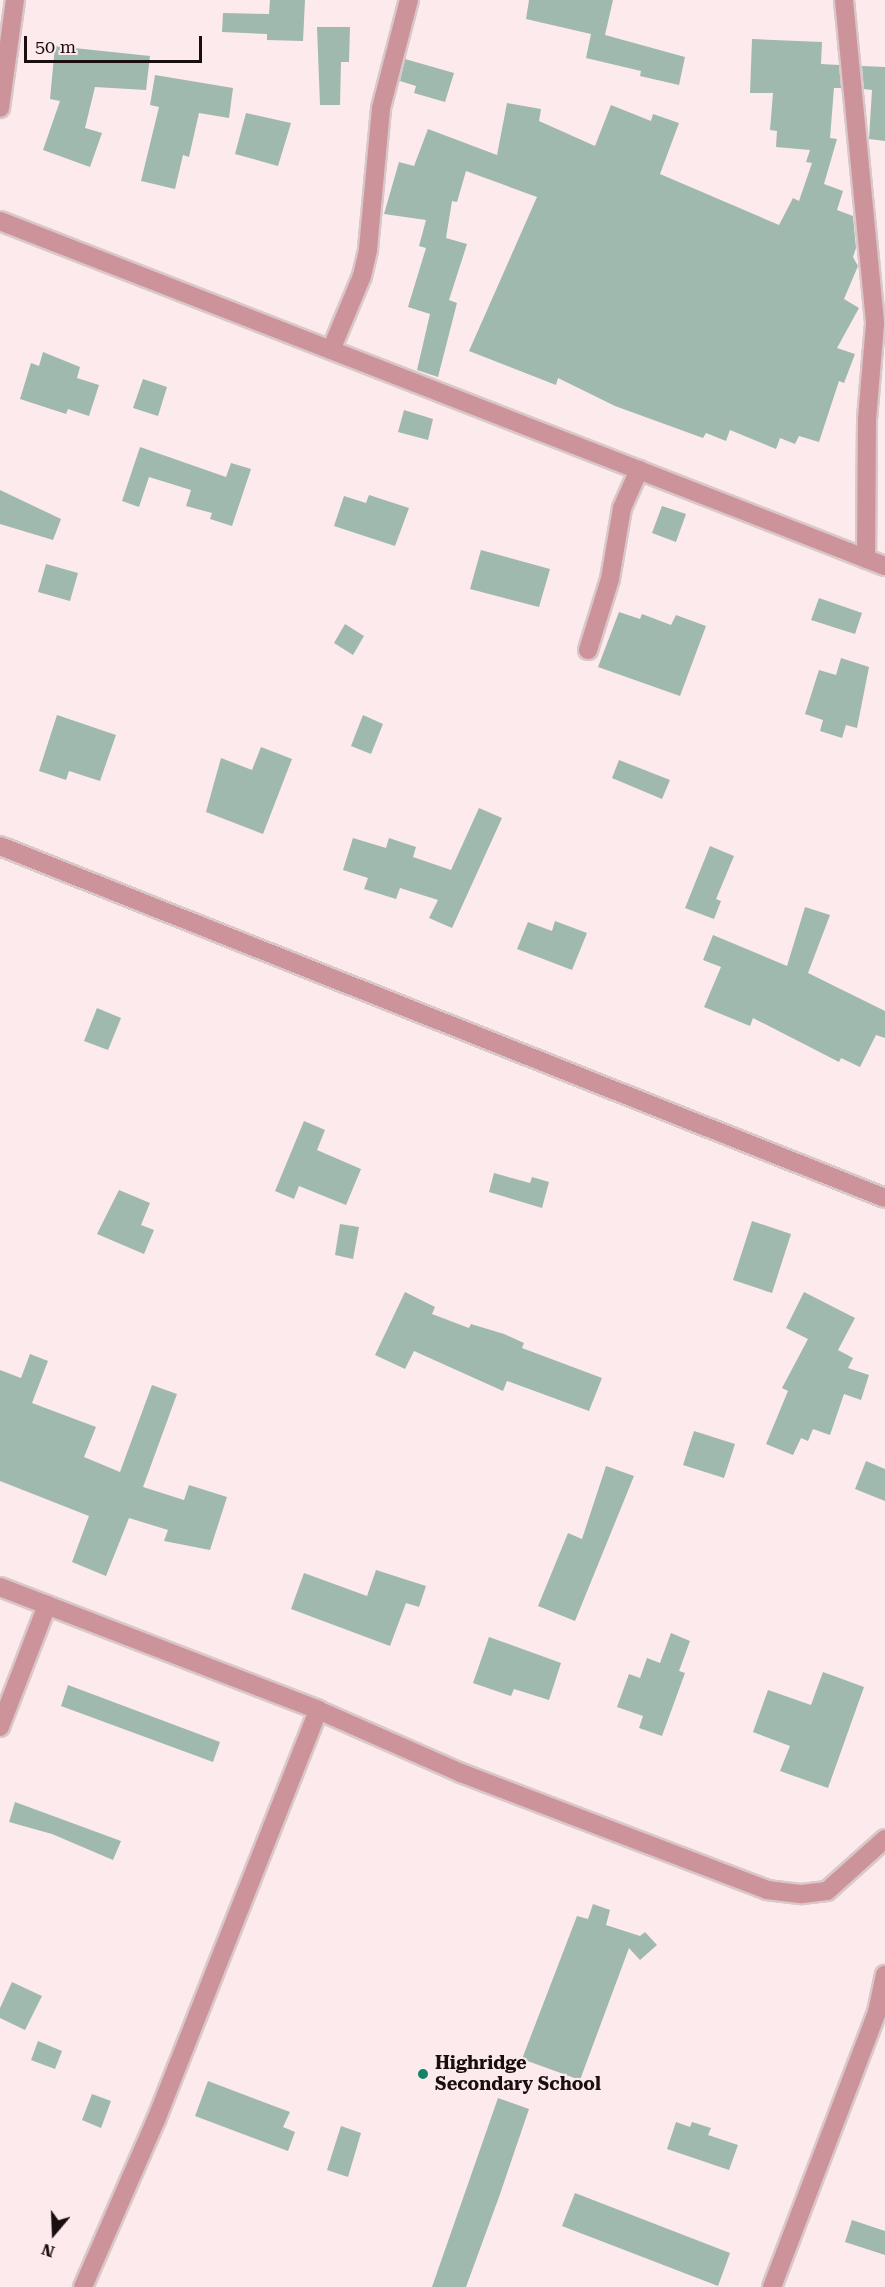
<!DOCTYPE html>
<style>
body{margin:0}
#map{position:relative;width:885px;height:2287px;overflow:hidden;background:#fdeaec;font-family:"Roboto Serif",serif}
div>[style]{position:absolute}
.building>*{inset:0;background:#9fb9ae}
.roads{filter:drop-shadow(2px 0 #d9c7c9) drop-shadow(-2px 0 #d9c7c9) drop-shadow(0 2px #d9c7c9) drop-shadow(0 -2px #d9c7c9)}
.minor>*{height:18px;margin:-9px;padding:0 9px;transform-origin:9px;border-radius:9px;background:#cd939a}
.dots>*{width:16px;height:16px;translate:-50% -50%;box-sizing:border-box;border:3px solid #fdeaec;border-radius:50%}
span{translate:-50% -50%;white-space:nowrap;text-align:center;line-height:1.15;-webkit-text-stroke:4.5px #fdeaec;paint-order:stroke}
.poi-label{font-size:18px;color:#190f10;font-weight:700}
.left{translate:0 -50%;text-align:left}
.north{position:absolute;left:24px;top:2203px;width:60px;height:60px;-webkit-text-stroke:4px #fdeaec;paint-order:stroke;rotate:199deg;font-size:16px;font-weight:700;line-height:24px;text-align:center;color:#190f10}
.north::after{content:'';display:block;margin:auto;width:21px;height:27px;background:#190f10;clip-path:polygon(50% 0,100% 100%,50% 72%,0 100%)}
.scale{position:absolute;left:24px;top:36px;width:178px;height:27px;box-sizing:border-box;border:3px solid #190f10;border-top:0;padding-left:8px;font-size:18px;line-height:21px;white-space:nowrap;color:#190f10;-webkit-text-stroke:4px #fdeaec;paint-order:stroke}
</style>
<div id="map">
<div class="building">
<i style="clip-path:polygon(270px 0,305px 0,303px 41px,267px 40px,267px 34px,222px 32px,223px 13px,269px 14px)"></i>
<i style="clip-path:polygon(529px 0,613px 0,605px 35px,685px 57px,679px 85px,640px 76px,641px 71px,586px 58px,591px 34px,526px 19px)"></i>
<i style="clip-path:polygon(317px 27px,350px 27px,349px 62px,341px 62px,340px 105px,320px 105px)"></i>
<i style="clip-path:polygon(752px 39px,822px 42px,821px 64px,839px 65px,841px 88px,834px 88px,830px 138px,837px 139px,824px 184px,843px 191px,837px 210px,853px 216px,856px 248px,853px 257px,858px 266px,844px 299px,859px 308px,837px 348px,855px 354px,844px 383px,839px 381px,819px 442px,799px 436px,795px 444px,780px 438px,776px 449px,730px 430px,726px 441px,706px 433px,703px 438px,615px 406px,558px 378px,556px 385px,469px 351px,537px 197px,466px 171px,457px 202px,452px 201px,446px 238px,467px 244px,449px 300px,457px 303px,438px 377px,417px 370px,430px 314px,408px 307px,426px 248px,419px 246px,426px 220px,384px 214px,399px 162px,414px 166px,428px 129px,497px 155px,507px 103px,541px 109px,539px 121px,595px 146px,611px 105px,651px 121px,653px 114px,679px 123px,660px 174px,779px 225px,793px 198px,799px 201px,812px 163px,806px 162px,810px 150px,776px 147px,777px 131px,770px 130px,773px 93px,750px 93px)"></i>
<i style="clip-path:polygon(55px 46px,150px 56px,146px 90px,95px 87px,85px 128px,102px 133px,90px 167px,43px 150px,60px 101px,50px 99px)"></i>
<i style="clip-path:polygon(405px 59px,454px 73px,445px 102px,414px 93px,416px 86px,400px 81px)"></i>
<i style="clip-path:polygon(862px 66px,885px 67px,885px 141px,869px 139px,872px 90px,864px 89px)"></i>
<i style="clip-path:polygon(155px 75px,233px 88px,229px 118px,199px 113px,189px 157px,183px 155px,175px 189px,141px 181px,159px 107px,150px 105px)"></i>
<i style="clip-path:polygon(246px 113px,291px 123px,278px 166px,235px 154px)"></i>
<i style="clip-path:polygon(43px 352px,80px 367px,77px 378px,99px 385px,89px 416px,68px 409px,66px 414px,20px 399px,31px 363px,39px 366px)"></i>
<i style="clip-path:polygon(143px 379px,167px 387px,158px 416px,133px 408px)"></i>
<i style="clip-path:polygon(404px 410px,433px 419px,428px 440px,398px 432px)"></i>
<i style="clip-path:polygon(140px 447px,226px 477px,231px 463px,251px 469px,232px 526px,210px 519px,212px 513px,186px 506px,191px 490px,149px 477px,139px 507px,122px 501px)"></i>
<i style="clip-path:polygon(0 490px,61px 519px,53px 540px,0 524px)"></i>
<i style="clip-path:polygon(369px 495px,409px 508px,395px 546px,334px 526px,344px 496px,366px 503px)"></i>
<i style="clip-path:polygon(662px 506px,686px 514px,676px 542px,652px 533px)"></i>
<i style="clip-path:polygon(481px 550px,550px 569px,539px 607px,470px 589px)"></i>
<i style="clip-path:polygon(46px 564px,78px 573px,70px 601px,38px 592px)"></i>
<i style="clip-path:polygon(819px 598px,862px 613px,855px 634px,811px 620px)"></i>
<i style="clip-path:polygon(619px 612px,640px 619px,642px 614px,671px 625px,676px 615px,706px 626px,680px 696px,598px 667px)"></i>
<i style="clip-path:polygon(345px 624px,364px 636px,353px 655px,334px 643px)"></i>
<i style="clip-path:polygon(841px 658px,869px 667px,857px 728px,846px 725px,842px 738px,820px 731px,823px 720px,805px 714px,819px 670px,836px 675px)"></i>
<i style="clip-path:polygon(57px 715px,116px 735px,100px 781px,69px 771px,66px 780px,39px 771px)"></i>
<i style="clip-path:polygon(363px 715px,383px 724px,371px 754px,351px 746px)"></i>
<i style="clip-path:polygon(261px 747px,292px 759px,263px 834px,206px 812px,221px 758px,252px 770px)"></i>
<i style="clip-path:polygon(619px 760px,670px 780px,662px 799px,612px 778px)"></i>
<i style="clip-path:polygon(479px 808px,502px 818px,452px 928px,429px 918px,438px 900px,400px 888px,396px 899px,364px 889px,368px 878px,343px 870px,353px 838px,386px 848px,389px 838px,416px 847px,413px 857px,451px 870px)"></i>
<i style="clip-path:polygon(710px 846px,734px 856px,716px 899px,721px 901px,714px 919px,685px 908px)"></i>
<i style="clip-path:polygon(805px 907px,830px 915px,808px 973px,885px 1011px,885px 1038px,876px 1035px,860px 1067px,841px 1058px,839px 1062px,753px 1018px,750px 1026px,704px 1007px,721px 967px,703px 960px,713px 935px,787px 966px)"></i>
<i style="clip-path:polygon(555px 921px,587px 933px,572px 970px,517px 949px,528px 922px,552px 931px)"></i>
<i style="clip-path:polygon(97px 1008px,121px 1018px,108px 1050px,84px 1041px)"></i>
<i style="clip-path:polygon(304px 1121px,325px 1130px,317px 1150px,361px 1169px,346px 1205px,299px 1186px,294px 1199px,275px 1191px)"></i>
<i style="clip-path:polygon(494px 1173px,530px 1183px,532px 1177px,549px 1182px,542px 1208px,489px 1192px)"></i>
<i style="clip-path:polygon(119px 1190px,150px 1203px,141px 1225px,154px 1230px,144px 1254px,97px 1234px)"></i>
<i style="clip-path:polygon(752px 1221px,791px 1234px,772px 1293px,733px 1280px)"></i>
<i style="clip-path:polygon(340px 1224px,359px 1227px,353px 1259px,335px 1255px)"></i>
<i style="clip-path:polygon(405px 1292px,435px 1307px,432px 1314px,469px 1328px,471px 1324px,504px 1334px,524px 1343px,522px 1348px,602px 1378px,589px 1411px,507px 1381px,503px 1391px,414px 1351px,405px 1369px,375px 1355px)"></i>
<i style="clip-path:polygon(804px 1292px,855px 1318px,838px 1350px,853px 1358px,848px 1368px,869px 1375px,861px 1400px,844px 1394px,830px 1435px,813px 1429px,808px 1441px,801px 1438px,793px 1455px,766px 1444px,788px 1391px,782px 1388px,808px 1339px,786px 1328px)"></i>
<i style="clip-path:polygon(30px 1354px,48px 1361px,32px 1403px,96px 1427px,84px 1457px,120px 1472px,152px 1385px,177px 1394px,143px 1487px,184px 1500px,189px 1485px,227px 1497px,210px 1550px,164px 1541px,168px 1530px,129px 1518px,106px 1576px,72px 1562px,89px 1516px,0 1481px,0 1370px,21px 1378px)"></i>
<i style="clip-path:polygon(694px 1431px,735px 1444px,724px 1478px,683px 1465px)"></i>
<i style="clip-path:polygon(866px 1461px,885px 1469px,885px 1501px,855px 1489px)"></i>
<i style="clip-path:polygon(606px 1466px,634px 1476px,575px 1621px,538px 1606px,568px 1533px,582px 1539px)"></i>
<i style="clip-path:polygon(376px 1570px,426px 1586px,419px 1607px,406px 1603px,390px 1646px,291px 1609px,304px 1573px,367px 1596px)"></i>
<i style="clip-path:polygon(671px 1633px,690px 1641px,679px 1671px,685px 1673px,662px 1736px,639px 1728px,643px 1716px,617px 1707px,629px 1674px,640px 1678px,647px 1658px,660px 1663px)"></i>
<i style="clip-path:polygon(489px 1637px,561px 1663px,549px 1700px,514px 1689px,511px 1696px,473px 1683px)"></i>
<i style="clip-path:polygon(823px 1672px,864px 1687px,828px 1788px,780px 1771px,790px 1746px,753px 1732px,768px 1690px,811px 1705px)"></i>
<i style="clip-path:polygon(68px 1685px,220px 1742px,213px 1762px,61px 1706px)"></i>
<i style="clip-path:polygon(15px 1802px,121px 1841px,113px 1860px,52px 1834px,9px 1822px)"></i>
<i style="clip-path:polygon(593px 1904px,610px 1910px,606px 1925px,640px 1936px,645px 1932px,657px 1945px,640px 1960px,629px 1948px,580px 2080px,522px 2059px,577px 1916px,588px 1919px)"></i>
<i style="clip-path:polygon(12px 1982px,42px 1996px,25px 2030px,0 2018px,0 2008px)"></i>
<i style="clip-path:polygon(38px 2041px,62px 2051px,55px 2069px,31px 2060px)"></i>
<i style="clip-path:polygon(208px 2081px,290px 2112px,283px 2127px,295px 2132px,288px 2151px,195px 2116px)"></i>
<i style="clip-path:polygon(92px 2094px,111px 2101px,101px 2128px,82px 2120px)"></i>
<i style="clip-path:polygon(498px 2098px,529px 2109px,499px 2197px,466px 2287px,432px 2287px)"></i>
<i style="clip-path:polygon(676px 2122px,690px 2127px,692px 2122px,711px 2128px,708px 2135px,738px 2145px,729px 2170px,667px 2149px)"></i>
<i style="clip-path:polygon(341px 2126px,361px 2133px,348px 2177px,327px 2170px)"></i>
<i style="clip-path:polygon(575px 2193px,730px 2253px,718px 2286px,562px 2226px)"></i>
<i style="clip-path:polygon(852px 2220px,885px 2231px,885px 2255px,845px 2242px)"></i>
</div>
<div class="roads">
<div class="minor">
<i style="left:844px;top:0;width:325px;rotate:84.5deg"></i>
<i style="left:875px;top:324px;width:96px;rotate:94.8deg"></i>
<i style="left:867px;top:420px;width:139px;rotate:90.4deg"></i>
<i style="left:0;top:108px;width:109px;rotate:-82.1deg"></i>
<i style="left:0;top:221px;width:950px;rotate:21.3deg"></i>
<i style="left:331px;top:350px;width:80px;rotate:-67.3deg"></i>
<i style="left:362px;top:276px;width:28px;rotate:-77deg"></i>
<i style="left:368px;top:249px;width:142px;rotate:-84.7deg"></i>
<i style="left:381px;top:108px;width:112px;rotate:-75.5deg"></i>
<i style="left:588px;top:650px;width:74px;rotate:-72.8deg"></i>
<i style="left:610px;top:579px;width:72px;rotate:-80.4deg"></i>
<i style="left:622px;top:508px;width:42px;rotate:-65.9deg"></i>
<i style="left:0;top:846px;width:952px;rotate:21.69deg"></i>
<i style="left:0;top:1587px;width:341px;rotate:21.1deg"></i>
<i style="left:318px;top:1710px;width:156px;rotate:23.8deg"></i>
<i style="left:461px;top:1773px;width:328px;rotate:20.9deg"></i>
<i style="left:767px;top:1890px;width:35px;rotate:7deg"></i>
<i style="left:802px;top:1894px;width:25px;rotate:-7deg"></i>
<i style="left:827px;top:1891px;width:78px;rotate:-41.9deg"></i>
<i style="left:0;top:1727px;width:131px;rotate:-68.9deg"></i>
<i style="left:83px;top:2287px;width:182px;rotate:-66.4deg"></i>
<i style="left:156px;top:2120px;width:441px;rotate:-68.4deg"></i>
<i style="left:772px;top:2287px;width:294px;rotate:-69.1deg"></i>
<i style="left:877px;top:2012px;width:38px;rotate:-78deg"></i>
</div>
</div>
<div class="dots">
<i style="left:423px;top:2074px;background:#118565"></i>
</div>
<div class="poi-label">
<span class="left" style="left:435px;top:2074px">Highridge<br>Secondary School</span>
</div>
<div class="north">N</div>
<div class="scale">50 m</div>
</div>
